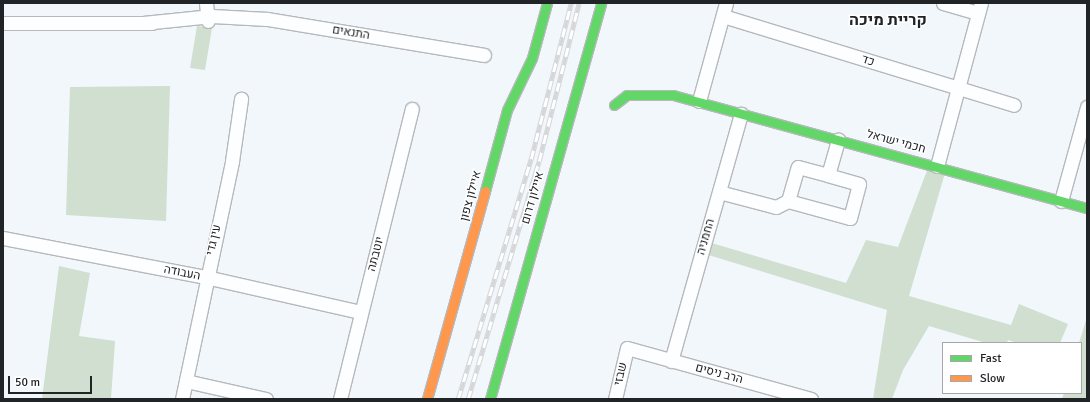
<!DOCTYPE html>
<meta charset="utf-8">
<style>
body{margin:0}
#map{position:relative;width:1090px;height:402px;overflow:hidden;background:#f2f7fc;font-family:Signika,Heebo,sans-serif}
div>[style]{position:absolute}
.green>*{inset:0;background:#d0dfd0}
.roads{filter:drop-shadow(1px 0 #b6b9bc) drop-shadow(-1px 0 #b6b9bc) drop-shadow(0 1px #b6b9bc) drop-shadow(0 -1px #b6b9bc)}
.street>*{height:13px;margin:-6.5px;padding:0 6.5px;transform-origin:6.5px;border-radius:6.5px;background:#fdfeff}
.fast>*{height:9px;margin:-4.5px;padding:0 4.5px;transform-origin:4.5px;border-radius:4.5px;background:#63d668}
.slow>*{height:9px;margin:-4.5px;padding:0 4.5px;transform-origin:4.5px;border-radius:4.5px;background:#ff974d}
.rail>*{height:4.5px;margin-top:-2.25px;transform-origin:0;background:repeating-linear-gradient(90deg,#fff 0 9px,#d5d6d7 0 18px);box-sizing:border-box;border-block:1px solid #d5d6d7}
span{translate:-50% -50%;white-space:nowrap;text-align:center;line-height:1.15;-webkit-text-stroke:3px #fff;paint-order:stroke}
.street-label{font-size:12px;color:#212427}
.district-label{font-size:16px;color:#212427;font-weight:700}
.frame{position:absolute;inset:0;border:4px solid #212427;pointer-events:none}
.legend{position:absolute;left:942px;top:342px;width:140px;height:52px;box-sizing:border-box;background:#fff;border:1px solid #a6a7a9;margin:0;padding:5px 7px;list-style:none;font-size:12px;color:#212427}
.legend li{display:flex;align-items:center;gap:8px;height:20px}
.legend b{width:20px;border:1px solid #a6a7a9}
.scale{position:absolute;left:8px;top:376px;width:84px;height:18px;box-sizing:border-box;border:2px solid #212427;border-top:0;padding-left:5px;font-size:12px;line-height:14px;white-space:nowrap;color:#212427;-webkit-text-stroke:3px #fff;paint-order:stroke}
</style>
<div id="map">
<div class="green">
<i style="clip-path:polygon(197px 26px,212px 28px,205px 70px,190px 68px)"></i>
<i style="clip-path:polygon(170px 86px,166px 221px,66px 215px,70px 87px)"></i>
<i style="clip-path:polygon(928px 168px,945px 173px,909px 296px,1011px 325px,1019px 304px,1068px 324px,1060px 343px,1017px 343px,1008px 340px,1007px 343px,986px 343px,929px 326px,903px 370px,892px 399px,873px 399px,887px 310px,702px 253px,705px 241px,846px 283px,866px 240px,898px 247px)"></i>
<i style="clip-path:polygon(59px 266px,90px 273px,79px 336px,115px 341px,111px 399px,42px 399px)"></i>
<i style="clip-path:polygon(1087px 317px,1087px 399px,1062px 399px,1064px 393px,1081px 393px,1079px 343px)"></i>
</div>
<div class="roads">
<div class="street">
<i style="left:206px;top:3px;width:18px;rotate:84deg"></i>
<i style="left:943px;top:3px;width:36px;rotate:16deg"></i>
<i style="left:723px;top:16px;width:304px;rotate:17deg"></i>
<i style="left:3px;top:23px;width:149px"></i>
<i style="left:143px;top:23px;width:69px;rotate:-5.8deg"></i>
<i style="left:212px;top:16px;width:55px;rotate:3.1deg"></i>
<i style="left:267px;top:19px;width:220px;rotate:9.4deg"></i>
<i style="left:699px;top:101px;width:102px;rotate:-74.6deg"></i>
<i style="left:937px;top:166px;width:169px;rotate:-74.9deg"></i>
<i style="left:719px;top:192px;width:59px;rotate:14.7deg"></i>
<i style="left:776px;top:207px;width:13px;rotate:-27deg"></i>
<i style="left:788px;top:201px;width:64px;rotate:15.3deg"></i>
<i style="left:850px;top:218px;width:35px;rotate:-75deg"></i>
<i style="left:859px;top:184px;width:32px;rotate:-164deg"></i>
<i style="left:828px;top:175px;width:37px;rotate:-74deg"></i>
<i style="left:788px;top:201px;width:35px;rotate:-74deg"></i>
<i style="left:798px;top:167px;width:31px;rotate:15deg"></i>
<i style="left:1061px;top:201px;width:98px;rotate:-74.5deg"></i>
<i style="left:3px;top:238px;width:207px;rotate:10.9deg"></i>
<i style="left:206px;top:277px;width:158px;rotate:12.8deg"></i>
<i style="left:671px;top:361px;width:257px;rotate:-74.2deg"></i>
<i style="left:186px;top:381px;width:82px;rotate:12.7deg"></i>
<i style="left:182px;top:399px;width:243px;rotate:-78.1deg"></i>
<i style="left:232px;top:161px;width:63px;rotate:-81.7deg"></i>
<i style="left:340px;top:399px;width:299px;rotate:-76.1deg"></i>
<i style="left:615px;top:399px;width:52px;rotate:-76.8deg"></i>
<i style="left:627px;top:348px;width:191px;rotate:15.5deg"></i>
</div>
<div class="fast">
<i style="left:614px;top:105px;width:16px;rotate:-38deg"></i>
<i style="left:627px;top:95px;width:46px"></i>
<i style="left:673px;top:95px;width:429px;rotate:15.3deg"></i>
<i style="left:485px;top:191px;width:84px;rotate:-74.8deg"></i>
<i style="left:507px;top:110px;width:58px;rotate:-64.3deg"></i>
<i style="left:532px;top:58px;width:57px;rotate:-74.7deg"></i>
<i style="left:490px;top:399px;width:411px;rotate:-74.3deg"></i>
</div>
<div class="slow">
<i style="left:427px;top:399px;width:216px;rotate:-74.4deg"></i>
</div>
</div>
<div class="rail">
<i style="left:458px;top:399px;width:251px;rotate:-73.1deg"></i>
<i style="left:531px;top:159px;width:161px;rotate:-75.6deg"></i>
<i style="left:468px;top:399px;width:248px;rotate:-73.4deg"></i>
<i style="left:539px;top:161px;width:163px;rotate:-75.8deg"></i>
</div>
<div class="street-label">
<span style="left:351px;top:33px;rotate:9deg">התנאים</span>
<span style="left:868px;top:61px;rotate:17deg">כד</span>
<span style="left:896px;top:142px;rotate:15deg">חכמי ישראל</span>
<span style="left:471px;top:196px;rotate:-75deg">איילון צפון</span>
<span style="left:533px;top:198px;rotate:-74deg">איילון דרום</span>
<span style="left:706px;top:237px;rotate:-74deg">החמניה</span>
<span style="left:214px;top:240px;rotate:-77deg">עין גדי</span>
<span style="left:376px;top:254px;rotate:-75deg">יוטבתה</span>
<span style="left:182px;top:273px;rotate:11deg">העבודה</span>
<span style="left:621px;top:374px;rotate:-77deg">שבזי</span>
<span style="left:719px;top:374px;rotate:15deg">הרב ניסים</span>
</div>
<div class="district-label">
<span style="left:888px;top:20px">קריית מיכה</span>
</div>
<div class="frame"></div>
<ul class="legend">
<li><b style="height:5px;background:#63d668"></b>Fast</li>
<li><b style="height:5px;background:#ff974d"></b>Slow</li>
</ul>
<div class="scale">50 m</div>
</div>
